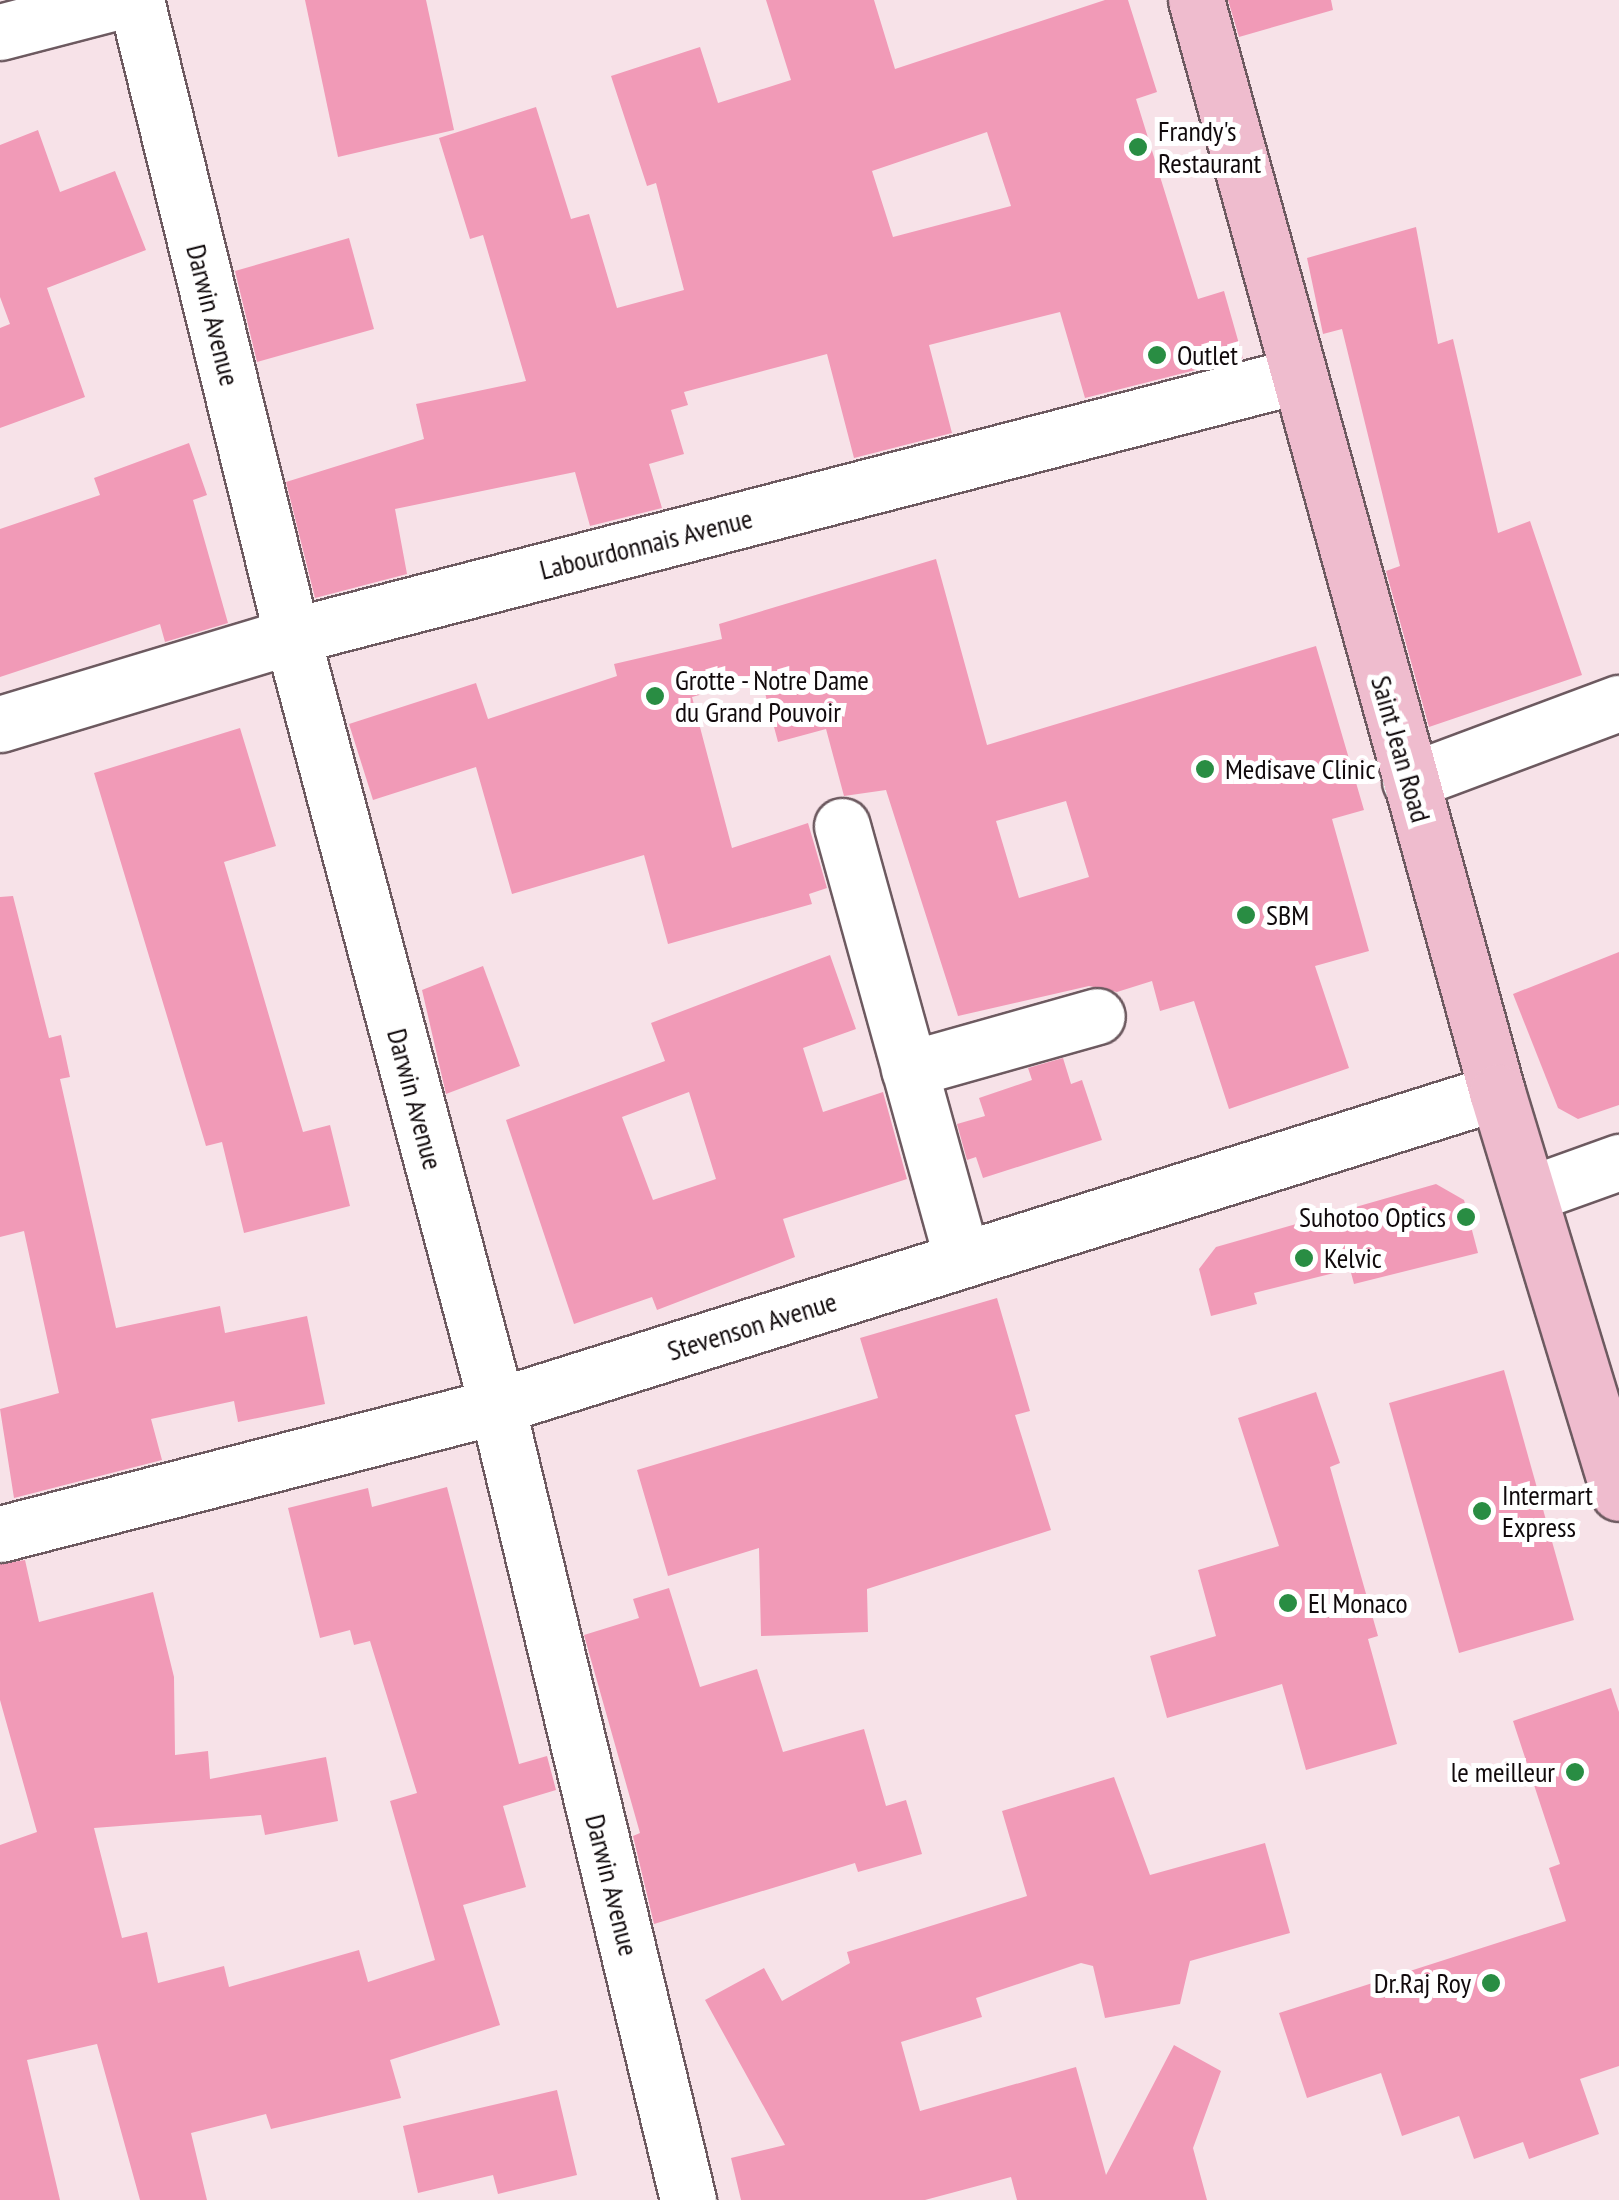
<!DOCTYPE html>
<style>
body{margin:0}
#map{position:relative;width:1619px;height:2200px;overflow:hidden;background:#f7e2e8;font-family:"PT Sans Narrow",sans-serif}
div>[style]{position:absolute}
.building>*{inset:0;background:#f19ab7}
.roads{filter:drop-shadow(2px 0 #6d5a60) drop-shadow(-2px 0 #6d5a60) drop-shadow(0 2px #6d5a60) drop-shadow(0 -2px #6d5a60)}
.minor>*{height:55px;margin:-27.5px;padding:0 27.5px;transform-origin:27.5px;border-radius:27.5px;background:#fff}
.major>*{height:55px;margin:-27.5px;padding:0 27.5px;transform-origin:27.5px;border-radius:27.5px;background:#efbcce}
.dots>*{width:28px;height:28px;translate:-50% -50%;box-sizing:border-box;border:5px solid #fff;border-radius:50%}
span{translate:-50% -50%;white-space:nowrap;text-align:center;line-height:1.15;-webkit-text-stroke:10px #fff;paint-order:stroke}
.poi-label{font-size:28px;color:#110a0c}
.left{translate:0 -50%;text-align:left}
.right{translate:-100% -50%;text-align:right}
.street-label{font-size:28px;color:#110a0c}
</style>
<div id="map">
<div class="building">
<i style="clip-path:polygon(305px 0,426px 0,454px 130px,338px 157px)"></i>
<i style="clip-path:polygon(evenodd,766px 0,874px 0,895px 69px,1105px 0,1128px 0,1157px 92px,1136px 99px,1198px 299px,1224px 291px,1243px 358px,1085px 398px,1060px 312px,929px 345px,952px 433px,854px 458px,827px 354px,684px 392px,688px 405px,671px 410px,684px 454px,649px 464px,662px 508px,590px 526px,575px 472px,395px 509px,407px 574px,315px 598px,286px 482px,424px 439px,416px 404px,526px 381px,483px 235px,470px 239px,439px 138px,536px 107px,571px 219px,589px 214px,617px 308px,684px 290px,656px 183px,647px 186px,611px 76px,700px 47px,718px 103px,791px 80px,766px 0,987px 132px,1011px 206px,893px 237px,872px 171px,987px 132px)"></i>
<i style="clip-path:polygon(1228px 0,1331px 0,1333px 10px,1239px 37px)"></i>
<i style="clip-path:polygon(38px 130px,60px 192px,115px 171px,146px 250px,47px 288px,85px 397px,0 428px,0 328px,10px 324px,0 297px,0 145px)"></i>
<i style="clip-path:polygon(1416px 227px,1438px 344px,1453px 339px,1498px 533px,1530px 521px,1582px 675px,1429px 727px,1386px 571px,1400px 566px,1342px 329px,1323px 334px,1307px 258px)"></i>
<i style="clip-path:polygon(349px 238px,374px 329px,257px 362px,235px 271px)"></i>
<i style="clip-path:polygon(189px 443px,207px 495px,193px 500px,228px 623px,165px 642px,160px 624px,0 677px,0 529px,100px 495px,94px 478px)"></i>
<i style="clip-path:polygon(evenodd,936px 559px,987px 745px,1316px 646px,1364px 810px,1332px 819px,1369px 951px,1315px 966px,1349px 1068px,1229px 1109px,1194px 1001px,1160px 1011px,1152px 981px,1117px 992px,1089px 986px,958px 1016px,886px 790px,844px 796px,826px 729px,778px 742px,761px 678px,692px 697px,732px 848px,808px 823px,827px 888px,809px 894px,812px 904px,668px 944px,644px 855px,512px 894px,476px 767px,373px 800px,349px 724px,476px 683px,488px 719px,617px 676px,614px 664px,722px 639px,719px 624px,936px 559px,1066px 801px,1089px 877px,1019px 898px,996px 821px,1066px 801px)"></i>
<i style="clip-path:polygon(240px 728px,276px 846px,224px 862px,303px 1132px,330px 1125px,350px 1206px,244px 1233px,222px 1142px,206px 1146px,94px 773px)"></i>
<i style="clip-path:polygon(13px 896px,49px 1038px,61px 1035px,70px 1077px,60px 1079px,116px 1328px,220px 1306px,225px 1333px,307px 1316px,325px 1404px,238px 1422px,234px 1401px,151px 1419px,162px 1460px,14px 1498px,0 1409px,59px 1393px,24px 1231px,0 1237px,0 897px)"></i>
<i style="clip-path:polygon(1619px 952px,1619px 1105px,1578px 1119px,1558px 1108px,1513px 994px)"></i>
<i style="clip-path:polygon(evenodd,830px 955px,856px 1029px,803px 1048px,823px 1112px,883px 1092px,907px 1179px,783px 1219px,795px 1257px,657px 1310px,652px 1297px,574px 1324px,506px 1120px,665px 1061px,651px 1023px,830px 955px,689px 1092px,716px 1179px,653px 1200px,622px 1117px,689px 1092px)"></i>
<i style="clip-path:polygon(483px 966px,520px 1066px,446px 1094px,422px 990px)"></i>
<i style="clip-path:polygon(1063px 1058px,1071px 1084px,1082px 1080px,1102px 1140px,983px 1178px,976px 1157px,967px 1160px,957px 1124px,985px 1116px,979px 1098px,1032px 1080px,1028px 1068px)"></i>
<i style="clip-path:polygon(1436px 1184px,1464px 1200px,1478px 1253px,1354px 1284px,1350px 1269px,1254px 1293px,1257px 1304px,1211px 1316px,1199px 1269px,1216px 1247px)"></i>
<i style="clip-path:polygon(997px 1298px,1030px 1411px,1015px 1415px,1051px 1530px,867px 1589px,868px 1632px,761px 1636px,759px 1548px,668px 1576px,637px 1470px,878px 1398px,860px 1338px)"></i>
<i style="clip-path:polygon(1504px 1370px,1574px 1620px,1459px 1653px,1389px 1403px)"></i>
<i style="clip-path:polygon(1316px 1392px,1340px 1463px,1330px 1467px,1378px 1636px,1368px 1639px,1397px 1744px,1306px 1770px,1282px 1684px,1167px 1718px,1150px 1656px,1216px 1636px,1198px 1570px,1279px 1546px,1238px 1418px)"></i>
<i style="clip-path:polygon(447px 1487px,519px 1764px,547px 1756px,556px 1790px,503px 1806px,526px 1887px,463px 1905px,500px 2025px,390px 2060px,401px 2098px,271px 2129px,266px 2114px,191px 2133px,207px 2200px,140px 2200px,97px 2044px,27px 2060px,60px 2200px,0 2200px,0 1845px,37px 1832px,0 1700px,0 1564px,25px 1560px,39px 1622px,153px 1592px,174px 1677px,175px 1755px,208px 1751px,210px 1779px,326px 1757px,338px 1821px,265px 1835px,261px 1815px,94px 1828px,122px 1938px,147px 1932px,158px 1983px,224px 1966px,229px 1987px,359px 1950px,368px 1982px,435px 1960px,390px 1801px,417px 1793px,370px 1641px,354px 1645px,350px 1630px,320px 1638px,288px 1508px,368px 1488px,372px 1507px)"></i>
<i style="clip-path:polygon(669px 1588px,700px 1687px,757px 1669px,783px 1752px,864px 1729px,886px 1806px,906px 1800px,922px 1854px,858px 1872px,855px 1863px,654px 1924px,633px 1836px,640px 1833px,584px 1635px,639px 1618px,633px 1599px)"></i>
<i style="clip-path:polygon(1611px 1688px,1619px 1712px,1619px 2066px,1580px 2079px,1599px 2134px,1529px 2159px,1523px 2142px,1474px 2159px,1459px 2116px,1402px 2136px,1381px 2073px,1307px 2098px,1279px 2013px,1566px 1921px,1549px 1868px,1560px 1864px,1513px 1721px)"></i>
<i style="clip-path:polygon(1114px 1777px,1150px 1875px,1265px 1843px,1290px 1933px,1190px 1961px,1180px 2004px,1105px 2018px,1093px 1966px,1081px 1963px,976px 1998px,982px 2017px,901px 2042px,920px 2111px,1076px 2067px,1106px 2175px,1174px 2045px,1221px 2071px,1193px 2148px,1207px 2200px,1017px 2200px,1011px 2177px,925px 2200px,741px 2200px,731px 2158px,785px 2145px,705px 2000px,764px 1968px,782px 2001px,850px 1963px,847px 1952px,1027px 1896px,1002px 1811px)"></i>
<i style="clip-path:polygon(557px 2090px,577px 2175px,498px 2194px,493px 2175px,418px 2193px,403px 2126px)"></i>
</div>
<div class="roads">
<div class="minor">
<i style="left:136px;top:0;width:655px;rotate:76.22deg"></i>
<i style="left:292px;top:636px;width:797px;rotate:75.09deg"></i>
<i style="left:497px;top:1406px;width:817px;rotate:76.47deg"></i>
<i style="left:0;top:32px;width:127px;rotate:-14.6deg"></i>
<i style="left:0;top:724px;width:305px;rotate:-16.8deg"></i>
<i style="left:292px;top:636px;width:1037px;rotate:-14.52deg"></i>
<i style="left:1410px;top:781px;width:223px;rotate:-20.5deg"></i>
<i style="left:842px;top:826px;width:450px;rotate:74.5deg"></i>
<i style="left:909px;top:1069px;width:195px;rotate:-15.7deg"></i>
<i style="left:1530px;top:1194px;width:95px;rotate:-19.8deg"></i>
<i style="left:0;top:1534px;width:513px;rotate:-14.44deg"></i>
<i style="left:497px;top:1406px;width:1048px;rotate:-17.43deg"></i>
</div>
<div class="major">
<i style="left:1196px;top:0;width:1133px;rotate:74.59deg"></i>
<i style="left:1497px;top:1092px;width:419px;rotate:73.1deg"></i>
</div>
</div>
<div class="dots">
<i style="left:1138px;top:147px;background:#298d43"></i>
<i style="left:1157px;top:355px;background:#298d43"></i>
<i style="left:655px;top:696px;background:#298d43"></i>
<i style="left:1205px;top:769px;background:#298d43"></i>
<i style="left:1246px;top:915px;background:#298d43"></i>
<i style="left:1466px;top:1217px;background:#298d43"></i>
<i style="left:1304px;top:1258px;background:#298d43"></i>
<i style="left:1482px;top:1511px;background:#298d43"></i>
<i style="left:1288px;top:1603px;background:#298d43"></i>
<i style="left:1575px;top:1772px;background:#298d43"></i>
<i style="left:1491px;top:1983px;background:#298d43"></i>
</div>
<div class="poi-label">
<span class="left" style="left:1158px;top:147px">Frandy's<br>Restaurant</span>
<span class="left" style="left:1177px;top:355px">Outlet</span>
<span class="left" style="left:675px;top:696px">Grotte - Notre Dame<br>du Grand Pouvoir</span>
<span class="left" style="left:1225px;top:769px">Medisave Clinic</span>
<span class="left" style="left:1266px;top:915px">SBM</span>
<span class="right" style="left:1446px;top:1217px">Suhotoo Optics</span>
<span class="left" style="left:1324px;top:1258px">Kelvic</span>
<span class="left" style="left:1502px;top:1511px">Intermart<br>Express</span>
<span class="left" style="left:1308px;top:1603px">El Monaco</span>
<span class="right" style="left:1555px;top:1772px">le meilleur</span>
<span class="right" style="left:1471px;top:1983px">Dr.Raj Roy</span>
</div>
<div class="street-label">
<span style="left:213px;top:315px;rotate:76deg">Darwin Avenue</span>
<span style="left:646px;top:544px;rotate:-14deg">Labourdonnais Avenue</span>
<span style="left:1401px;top:749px;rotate:74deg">Saint Jean Road</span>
<span style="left:415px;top:1099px;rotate:75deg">Darwin Avenue</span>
<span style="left:752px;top:1326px;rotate:-17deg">Stevenson Avenue</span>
<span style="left:612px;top:1885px;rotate:76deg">Darwin Avenue</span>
</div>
</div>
